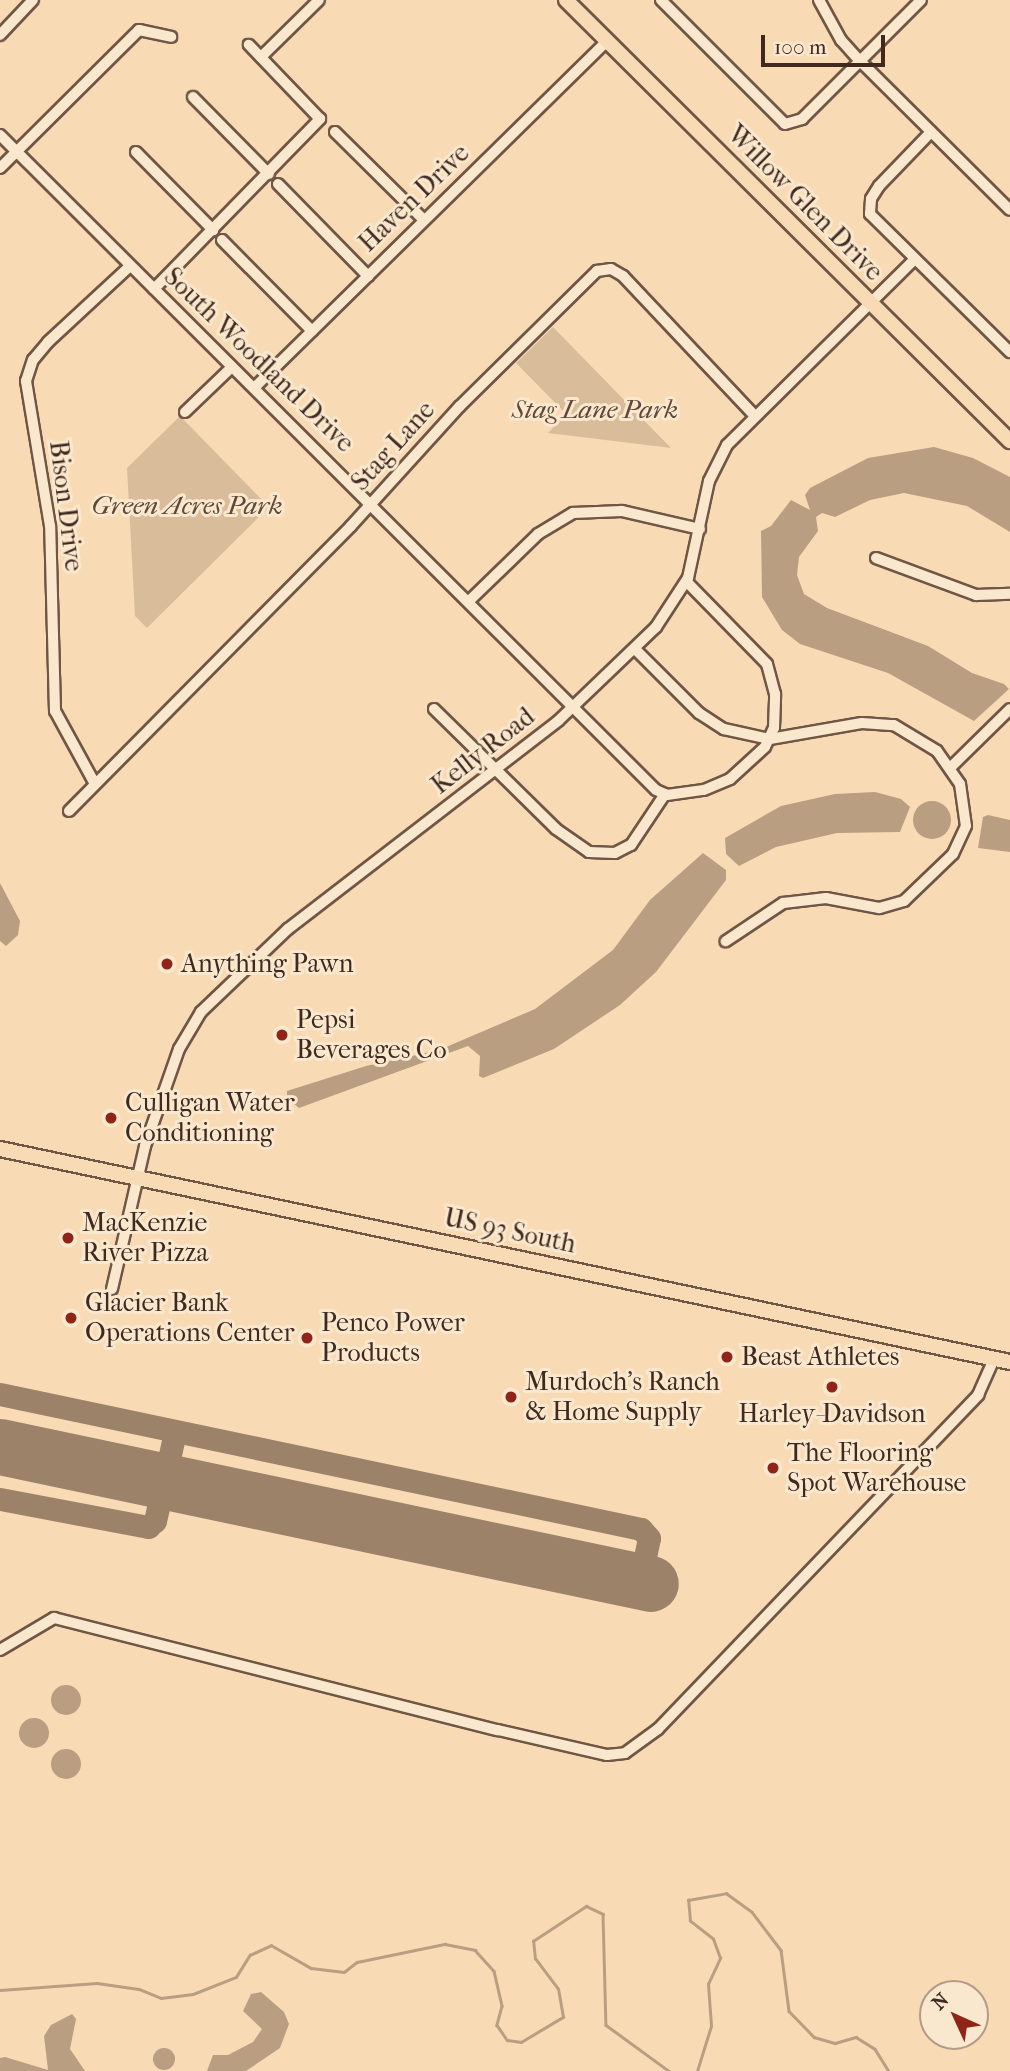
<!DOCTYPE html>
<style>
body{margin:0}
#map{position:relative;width:1010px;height:2071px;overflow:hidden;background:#f8dbb4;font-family:"IM FELL French Canon",serif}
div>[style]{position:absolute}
.green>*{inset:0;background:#d9bd9b}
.water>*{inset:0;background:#ba9e82}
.round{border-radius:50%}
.stream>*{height:2.5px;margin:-1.25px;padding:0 1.25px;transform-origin:1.25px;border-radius:1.25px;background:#ba9e82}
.taxiway>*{height:23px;margin:-11.5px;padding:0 11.5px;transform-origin:11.5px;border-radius:11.5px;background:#9d826a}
.runway>*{height:56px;margin:-28px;padding:0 28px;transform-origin:28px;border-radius:28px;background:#9d826a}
.roads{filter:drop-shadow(2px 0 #705645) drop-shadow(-2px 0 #705645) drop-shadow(0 2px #705645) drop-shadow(0 -2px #705645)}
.minor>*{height:10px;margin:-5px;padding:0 5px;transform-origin:5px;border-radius:5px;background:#fae8ce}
.major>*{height:14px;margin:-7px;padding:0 7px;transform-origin:7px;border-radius:7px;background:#f8dbb4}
.dots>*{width:19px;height:19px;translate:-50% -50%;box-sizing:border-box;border:4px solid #fae8ce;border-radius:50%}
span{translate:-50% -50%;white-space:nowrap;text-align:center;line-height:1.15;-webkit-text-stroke:6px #fae8ce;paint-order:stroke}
.street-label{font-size:26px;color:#422920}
.park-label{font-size:26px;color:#604739;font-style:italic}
.poi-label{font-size:26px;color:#422920}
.left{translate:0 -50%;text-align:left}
.north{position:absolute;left:919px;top:1980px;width:70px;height:70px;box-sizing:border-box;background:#fae8ce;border:2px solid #b09c88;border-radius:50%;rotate:315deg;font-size:19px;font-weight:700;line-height:28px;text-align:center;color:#422920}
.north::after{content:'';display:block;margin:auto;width:24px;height:32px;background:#8f2418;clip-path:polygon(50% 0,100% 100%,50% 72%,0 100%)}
.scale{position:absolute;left:761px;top:35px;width:124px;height:32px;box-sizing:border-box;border:4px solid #422920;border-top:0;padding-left:9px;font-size:21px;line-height:24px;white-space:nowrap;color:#422920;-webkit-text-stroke:5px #fae8ce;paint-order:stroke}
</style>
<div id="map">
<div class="green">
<i style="clip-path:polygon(553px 327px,671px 448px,548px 433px,566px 414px,516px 363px)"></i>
<i style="clip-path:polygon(180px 416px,269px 507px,147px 628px,135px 616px,127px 468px)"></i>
</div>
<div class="water">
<i style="clip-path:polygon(934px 447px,973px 458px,1010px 477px,1010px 532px,967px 506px,904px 493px,870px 500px,835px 517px,822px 513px,816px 517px,818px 531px,799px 557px,797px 575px,804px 594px,827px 608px,928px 646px,972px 673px,1004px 684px,1009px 689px,974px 721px,888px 673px,800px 644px,782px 630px,762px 597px,761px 531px,771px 526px,791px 500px,810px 510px,805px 495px,810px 488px,868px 458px)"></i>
<i style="clip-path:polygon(875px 792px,901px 799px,910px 807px,900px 832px,837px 833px,776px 847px,739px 866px,726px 854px,725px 838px,781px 806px,835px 794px)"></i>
<i class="round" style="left:913px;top:801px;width:38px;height:38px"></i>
<i style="clip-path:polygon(988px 815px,1010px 820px,1010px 852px,978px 848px,983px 817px)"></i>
<i style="clip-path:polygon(703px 853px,726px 870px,726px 880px,656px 972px,620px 1005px,554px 1049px,483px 1078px,479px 1076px,480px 1056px,468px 1046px,299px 1108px,287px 1098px,287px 1091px,366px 1066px,439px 1050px,535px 1009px,613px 950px,650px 900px)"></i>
<i style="clip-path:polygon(0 883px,20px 921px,18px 935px,6px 946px,0 941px)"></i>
<i class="round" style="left:51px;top:1685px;width:30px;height:30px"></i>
<i class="round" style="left:19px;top:1718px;width:30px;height:30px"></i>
<i class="round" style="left:51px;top:1749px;width:30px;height:30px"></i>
<i style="clip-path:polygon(261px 1992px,284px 2012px,289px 2024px,280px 2048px,246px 2071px,207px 2071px,213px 2055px,228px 2055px,253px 2042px,262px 2029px,243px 2011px,251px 1994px)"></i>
<i style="clip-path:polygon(72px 2014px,76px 2019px,70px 2049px,85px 2071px,0 2071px,0 2058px,5px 2057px,48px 2070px,44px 2036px,51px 2025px)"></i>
<i class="round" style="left:153px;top:2048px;width:22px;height:22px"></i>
</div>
<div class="stream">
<i style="left:0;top:1990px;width:97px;rotate:-4.1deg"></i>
<i style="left:97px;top:1983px;width:42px;rotate:8.1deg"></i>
<i style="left:139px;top:1989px;width:24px;rotate:22deg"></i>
<i style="left:161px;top:1998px;width:32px;rotate:-7deg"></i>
<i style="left:193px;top:1994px;width:46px;rotate:-21.6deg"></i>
<i style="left:236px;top:1977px;width:26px;rotate:-58deg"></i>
<i style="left:250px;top:1955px;width:23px;rotate:-25deg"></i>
<i style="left:271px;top:1945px;width:46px;rotate:29.9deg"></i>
<i style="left:311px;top:1968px;width:33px;rotate:7deg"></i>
<i style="left:344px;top:1972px;width:16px;rotate:-38deg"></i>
<i style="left:357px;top:1962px;width:90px;rotate:-11.6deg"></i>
<i style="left:445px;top:1944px;width:31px;rotate:11deg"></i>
<i style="left:475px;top:1950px;width:28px;rotate:48deg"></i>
<i style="left:494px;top:1971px;width:36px;rotate:77deg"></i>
<i style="left:502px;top:2006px;width:20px;rotate:105deg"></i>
<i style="left:497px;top:2025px;width:18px;rotate:56deg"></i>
<i style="left:507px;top:2040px;width:14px;rotate:8deg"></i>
<i style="left:521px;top:2042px;width:49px;rotate:-30.8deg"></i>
<i style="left:563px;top:2017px;width:28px;rotate:-100deg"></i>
<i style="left:558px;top:1989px;width:38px;rotate:-127deg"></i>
<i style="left:535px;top:1959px;width:18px;rotate:-96deg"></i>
<i style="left:533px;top:1941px;width:64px;rotate:-33.4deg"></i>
<i style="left:586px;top:1906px;width:19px;rotate:25deg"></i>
<i style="left:603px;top:1914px;width:111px;rotate:88.5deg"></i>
<i style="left:606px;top:2025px;width:78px;rotate:36.1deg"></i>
<i style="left:697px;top:2071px;width:47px;rotate:-72.7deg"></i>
<i style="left:711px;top:2026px;width:42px;rotate:-94.1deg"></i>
<i style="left:708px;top:1984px;width:29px;rotate:-65deg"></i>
<i style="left:720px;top:1958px;width:20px;rotate:-110deg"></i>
<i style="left:713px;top:1939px;width:29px;rotate:-142deg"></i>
<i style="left:690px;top:1921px;width:21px;rotate:-95deg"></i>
<i style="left:688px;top:1900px;width:39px;rotate:-10deg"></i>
<i style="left:726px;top:1893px;width:32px;rotate:36deg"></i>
<i style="left:752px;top:1912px;width:48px;rotate:52.7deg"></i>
<i style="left:781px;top:1950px;width:62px;rotate:82.5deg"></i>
<i style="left:789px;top:2011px;width:36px;rotate:46deg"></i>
<i style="left:814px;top:2037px;width:22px;rotate:16deg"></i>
<i style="left:835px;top:2043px;width:22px;rotate:-16deg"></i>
<i style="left:856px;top:2037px;width:22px;rotate:32deg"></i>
<i style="left:875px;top:2049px;width:26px;rotate:58deg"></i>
</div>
<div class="taxiway">
<i style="left:0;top:1394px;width:655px;rotate:11.89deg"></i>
<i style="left:641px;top:1529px;width:12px;rotate:48deg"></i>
<i style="left:649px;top:1538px;width:44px;rotate:101.8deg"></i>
<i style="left:0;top:1499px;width:151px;rotate:10.7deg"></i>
<i style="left:148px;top:1527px;width:9px;rotate:-41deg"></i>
<i style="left:155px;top:1521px;width:91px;rotate:-77.3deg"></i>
</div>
<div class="runway">
<i style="left:0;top:1447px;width:665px;rotate:11.88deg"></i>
</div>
<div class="roads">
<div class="minor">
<i style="left:661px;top:0;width:175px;rotate:45deg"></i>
<i style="left:785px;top:124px;width:18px;rotate:-16deg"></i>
<i style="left:802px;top:119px;width:168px;rotate:-45deg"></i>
<i style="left:819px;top:0;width:46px;rotate:61.2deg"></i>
<i style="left:841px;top:40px;width:28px;rotate:48deg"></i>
<i style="left:860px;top:61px;width:211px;rotate:44.8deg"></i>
<i style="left:0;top:35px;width:48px;rotate:-46.7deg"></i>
<i style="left:261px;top:57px;width:81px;rotate:-44.5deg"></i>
<i style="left:193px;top:97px;width:108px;rotate:45.4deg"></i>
<i style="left:335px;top:132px;width:125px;rotate:44.7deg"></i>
<i style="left:931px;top:132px;width:75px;rotate:133.9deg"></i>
<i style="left:879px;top:186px;width:15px;rotate:122deg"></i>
<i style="left:871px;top:199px;width:15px;rotate:94deg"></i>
<i style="left:870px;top:214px;width:197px;rotate:44.6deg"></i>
<i style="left:0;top:135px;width:927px;rotate:44.96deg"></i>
<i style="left:656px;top:790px;width:12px;rotate:24deg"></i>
<i style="left:667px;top:795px;width:37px;rotate:-8deg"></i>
<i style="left:704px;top:790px;width:28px;rotate:-23deg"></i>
<i style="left:730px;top:779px;width:47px;rotate:-42.4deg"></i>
<i style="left:765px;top:747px;width:21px;rotate:-65deg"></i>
<i style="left:774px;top:728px;width:34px;rotate:-88deg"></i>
<i style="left:775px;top:694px;width:31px;rotate:-105deg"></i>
<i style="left:767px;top:664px;width:115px;rotate:-134.3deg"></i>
<i style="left:136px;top:152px;width:110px;rotate:45.4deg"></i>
<i style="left:0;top:168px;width:196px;rotate:-44.8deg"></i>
<i style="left:139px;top:30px;width:33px;rotate:12deg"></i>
<i style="left:278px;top:184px;width:129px;rotate:45.6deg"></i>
<i style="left:222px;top:240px;width:128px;rotate:45.3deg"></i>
<i style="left:154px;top:289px;width:238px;rotate:-45.7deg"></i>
<i style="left:320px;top:119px;width:103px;rotate:-133.8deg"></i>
<i style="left:254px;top:388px;width:495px;rotate:-44.5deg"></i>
<i style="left:185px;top:412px;width:65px;rotate:-43.8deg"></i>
<i style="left:876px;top:558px;width:107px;rotate:20.3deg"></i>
<i style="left:976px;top:595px;width:34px;rotate:-2deg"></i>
<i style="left:470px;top:600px;width:95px;rotate:-44.1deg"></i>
<i style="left:538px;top:534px;width:41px;rotate:-31deg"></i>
<i style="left:573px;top:513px;width:49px;rotate:-2.3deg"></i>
<i style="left:622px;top:511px;width:80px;rotate:13deg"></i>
<i style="left:635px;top:649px;width:91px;rotate:45deg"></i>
<i style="left:699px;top:713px;width:30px;rotate:33deg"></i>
<i style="left:724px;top:729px;width:47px;rotate:12.3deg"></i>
<i style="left:770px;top:739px;width:93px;rotate:-9.9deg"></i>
<i style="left:862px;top:723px;width:32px;rotate:4deg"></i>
<i style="left:894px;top:725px;width:50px;rotate:31.2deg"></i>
<i style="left:937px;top:751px;width:40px;rotate:55.1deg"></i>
<i style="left:960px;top:784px;width:42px;rotate:81.9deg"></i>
<i style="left:966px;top:826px;width:31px;rotate:115deg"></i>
<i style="left:953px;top:854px;width:68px;rotate:136.2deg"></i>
<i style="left:904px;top:901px;width:26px;rotate:164deg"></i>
<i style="left:879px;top:908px;width:54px;rotate:-169.3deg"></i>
<i style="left:826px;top:898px;width:43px;rotate:173.4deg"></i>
<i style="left:783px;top:903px;width:69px;rotate:146.3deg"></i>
<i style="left:434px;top:709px;width:171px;rotate:44.5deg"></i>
<i style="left:556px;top:829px;width:40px;rotate:34.9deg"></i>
<i style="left:589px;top:852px;width:26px;rotate:2deg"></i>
<i style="left:615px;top:853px;width:18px;rotate:-27deg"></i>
<i style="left:631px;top:845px;width:61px;rotate:-56.3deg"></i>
<i style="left:952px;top:766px;width:81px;rotate:-44.5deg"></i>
<i style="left:95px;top:784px;width:83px;rotate:-118.7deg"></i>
<i style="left:55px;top:711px;width:185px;rotate:-91.5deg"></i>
<i style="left:50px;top:526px;width:147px;rotate:-99.4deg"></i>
<i style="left:26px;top:381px;width:22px;rotate:-72deg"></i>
<i style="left:33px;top:360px;width:23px;rotate:-50deg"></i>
<i style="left:48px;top:342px;width:112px;rotate:-42.8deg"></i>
<i style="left:69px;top:811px;width:401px;rotate:-45.3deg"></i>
<i style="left:351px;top:526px;width:161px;rotate:-47.8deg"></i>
<i style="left:459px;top:407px;width:194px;rotate:-44.6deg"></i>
<i style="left:597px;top:271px;width:14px;rotate:-8deg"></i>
<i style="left:611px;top:269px;width:14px;rotate:30deg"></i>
<i style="left:623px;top:276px;width:192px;rotate:46.7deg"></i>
<i style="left:112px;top:1289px;width:147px;rotate:-77deg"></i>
<i style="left:145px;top:1146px;width:103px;rotate:-70.7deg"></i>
<i style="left:179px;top:1049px;width:43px;rotate:-59.3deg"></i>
<i style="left:201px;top:1012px;width:120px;rotate:-43.7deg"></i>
<i style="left:288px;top:929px;width:341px;rotate:-37.6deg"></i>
<i style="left:558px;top:721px;width:136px;rotate:-43.8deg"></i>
<i style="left:656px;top:627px;width:59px;rotate:-56.9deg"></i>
<i style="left:688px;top:578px;width:99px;rotate:-77.8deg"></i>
<i style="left:709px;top:481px;width:40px;rotate:-63.4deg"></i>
<i style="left:727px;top:445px;width:264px;rotate:-44.7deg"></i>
<i style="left:0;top:1650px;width:63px;rotate:-30.7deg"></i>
<i style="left:54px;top:1618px;width:458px;rotate:14.2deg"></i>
<i style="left:498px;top:1730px;width:112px;rotate:12.9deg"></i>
<i style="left:607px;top:1755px;width:18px;rotate:-6deg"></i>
<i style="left:625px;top:1753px;width:41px;rotate:-36deg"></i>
<i style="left:658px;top:1729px;width:463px;rotate:-46.2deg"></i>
<i style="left:978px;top:1395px;width:39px;rotate:-66deg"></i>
</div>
<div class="major">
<i style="left:566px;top:0;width:626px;rotate:44.81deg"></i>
<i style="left:0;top:1149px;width:1032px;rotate:11.91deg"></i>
</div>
</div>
<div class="dots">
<i style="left:167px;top:964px;background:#8f2418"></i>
<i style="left:282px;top:1035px;background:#8f2418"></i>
<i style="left:111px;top:1118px;background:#8f2418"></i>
<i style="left:68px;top:1238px;background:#8f2418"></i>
<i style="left:71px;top:1318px;background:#8f2418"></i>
<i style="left:307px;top:1338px;background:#8f2418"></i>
<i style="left:727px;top:1357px;background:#8f2418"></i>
<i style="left:832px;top:1387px;background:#8f2418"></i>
<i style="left:511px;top:1397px;background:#8f2418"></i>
<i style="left:773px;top:1468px;background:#8f2418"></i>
</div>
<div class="street-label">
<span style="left:414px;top:198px;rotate:-44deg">Haven Drive</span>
<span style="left:805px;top:203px;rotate:45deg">Willow Glen Drive</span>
<span style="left:259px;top:360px;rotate:44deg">South Woodland Drive</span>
<span style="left:393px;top:446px;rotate:-48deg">Stag Lane</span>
<span style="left:66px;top:506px;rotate:83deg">Bison Drive</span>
<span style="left:483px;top:751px;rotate:-38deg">Kelly Road</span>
<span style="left:510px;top:1231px;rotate:12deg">US 93 South</span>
</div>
<div class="park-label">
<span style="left:595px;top:410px">Stag Lane Park</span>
<span style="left:187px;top:506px">Green Acres Park</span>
</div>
<div class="poi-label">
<span class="left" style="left:181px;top:964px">Anything Pawn</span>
<span class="left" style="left:296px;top:1035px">Pepsi<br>Beverages Co</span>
<span class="left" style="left:125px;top:1118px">Culligan Water<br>Conditioning</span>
<span class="left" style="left:82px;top:1238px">MacKenzie<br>River Pizza</span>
<span class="left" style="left:85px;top:1318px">Glacier Bank<br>Operations Center</span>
<span class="left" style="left:321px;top:1338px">Penco Power<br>Products</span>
<span class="left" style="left:741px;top:1357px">Beast Athletes</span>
<span class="left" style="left:525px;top:1397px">Murdoch's Ranch<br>&amp; Home Supply</span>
<span style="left:832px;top:1414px">Harley-Davidson</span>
<span class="left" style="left:787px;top:1468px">The Flooring<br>Spot Warehouse</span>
</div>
<div class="north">N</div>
<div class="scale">100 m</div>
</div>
